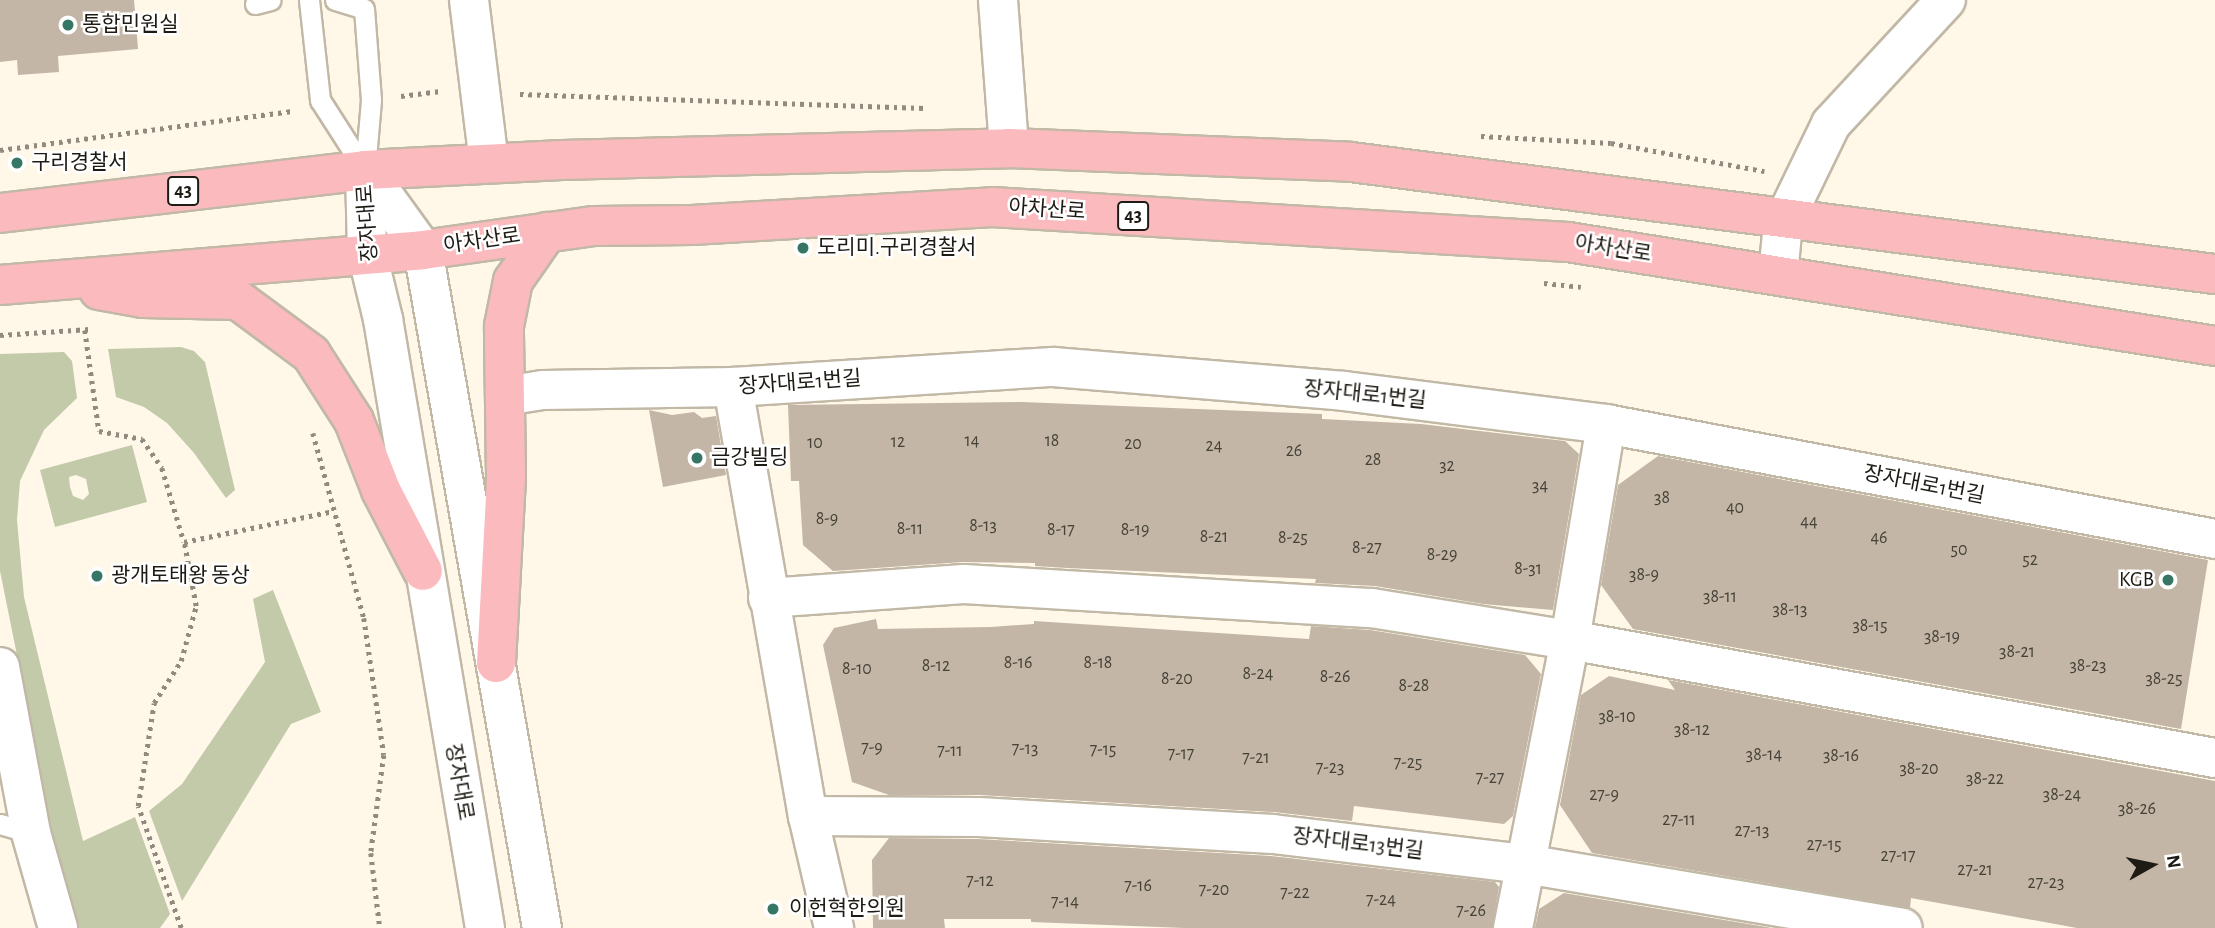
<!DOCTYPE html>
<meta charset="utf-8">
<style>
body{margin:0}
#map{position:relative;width:2215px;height:928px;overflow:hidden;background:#fff7e8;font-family:"Alegreya Sans","Noto Sans KR",sans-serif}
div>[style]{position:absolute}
.green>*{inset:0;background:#c3caaa}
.building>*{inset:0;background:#c3b6a6}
.path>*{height:4.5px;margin-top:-2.25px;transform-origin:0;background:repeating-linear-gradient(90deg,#908a7f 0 3.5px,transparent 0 8.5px)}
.roads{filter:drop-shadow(2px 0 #c1b8a6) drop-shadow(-2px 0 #c1b8a6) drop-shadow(0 2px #c1b8a6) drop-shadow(0 -2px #c1b8a6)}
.service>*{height:19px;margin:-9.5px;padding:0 9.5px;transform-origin:9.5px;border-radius:9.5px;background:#fff}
.minor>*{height:38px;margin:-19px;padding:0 19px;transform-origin:19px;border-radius:19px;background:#fff}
.tertiary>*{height:38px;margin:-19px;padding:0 19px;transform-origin:19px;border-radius:19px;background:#fff}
.primary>*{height:38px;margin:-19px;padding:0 19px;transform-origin:19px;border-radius:19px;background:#fbbabe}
.dots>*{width:19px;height:19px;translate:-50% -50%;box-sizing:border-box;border:4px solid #fff;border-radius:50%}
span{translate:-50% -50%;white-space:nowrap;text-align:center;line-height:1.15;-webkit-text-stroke:5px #fff;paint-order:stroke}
.number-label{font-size:18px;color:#474238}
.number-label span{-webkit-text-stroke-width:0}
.shield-label span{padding:2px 5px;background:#fff;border:2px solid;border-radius:5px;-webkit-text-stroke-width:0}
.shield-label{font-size:19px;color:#1e1b14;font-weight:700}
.poi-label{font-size:21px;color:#1e1b14}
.left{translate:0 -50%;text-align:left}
.right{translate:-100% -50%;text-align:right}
.street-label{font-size:21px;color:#1e1b14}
.north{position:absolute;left:2117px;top:830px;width:70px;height:70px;-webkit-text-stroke:5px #fff;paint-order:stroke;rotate:81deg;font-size:19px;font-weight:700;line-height:28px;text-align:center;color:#1e1b14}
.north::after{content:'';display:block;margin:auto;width:24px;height:32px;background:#1e1b14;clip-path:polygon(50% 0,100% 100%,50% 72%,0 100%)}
</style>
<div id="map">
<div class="green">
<i style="clip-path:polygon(181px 347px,194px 351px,205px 362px,235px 490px,226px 498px,194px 453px,167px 423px,144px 407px,116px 397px,108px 349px)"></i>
<i style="clip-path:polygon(64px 352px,72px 361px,77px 398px,44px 430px,20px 481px,17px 520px,24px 597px,83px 841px,135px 817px,170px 914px,160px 928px,72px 928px,0 571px,0 354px)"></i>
<i style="clip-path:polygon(evenodd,132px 445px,147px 502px,55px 527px,40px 470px,132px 445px,76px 475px,86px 479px,89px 494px,83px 500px,73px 496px,70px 487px,69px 477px,76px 475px)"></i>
<i style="clip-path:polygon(273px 590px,321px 712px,291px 724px,182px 901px,149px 811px,182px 784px,265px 662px,253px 599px)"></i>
</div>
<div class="building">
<i style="clip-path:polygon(0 0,134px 0,138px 49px,58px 56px,59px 72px,18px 75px,17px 60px,0 62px)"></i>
<i style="clip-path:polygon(1022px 402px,1322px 414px,1322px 419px,1421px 424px,1565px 441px,1579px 454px,1553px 610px,1483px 604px,1375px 586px,1315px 583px,1316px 579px,1067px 568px,1035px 566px,1035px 563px,963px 562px,833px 571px,803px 545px,799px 481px,791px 481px,788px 405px)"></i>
<i style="clip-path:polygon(649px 410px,672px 415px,694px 412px,702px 418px,716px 416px,726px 475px,663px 487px)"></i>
<i style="clip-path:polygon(1658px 456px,2208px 560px,2181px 729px,1633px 629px,1601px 585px,1618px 485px)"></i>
<i style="clip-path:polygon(876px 619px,878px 629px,991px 627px,1034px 624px,1034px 621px,1309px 639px,1311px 626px,1370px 630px,1525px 655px,1541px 674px,1513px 816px,1504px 824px,1354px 806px,1352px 821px,1274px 812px,980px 795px,889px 795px,852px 782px,823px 645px,834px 628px)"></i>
<i style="clip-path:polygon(1609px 676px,1675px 690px,1668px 680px,2215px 781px,2215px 928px,2077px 928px,1911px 898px,1910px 908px,1592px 853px,1560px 805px,1581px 695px)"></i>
<i style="clip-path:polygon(889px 838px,978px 839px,1271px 856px,1495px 882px,1499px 887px,1492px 928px,1184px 928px,1031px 922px,1031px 919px,944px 919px,945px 928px,873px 928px,872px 860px)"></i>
<i style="clip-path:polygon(1564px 893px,1772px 928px,1535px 928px,1539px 909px)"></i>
</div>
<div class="path">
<i style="left:520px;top:94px;width:404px;rotate:2deg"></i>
<i style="left:401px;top:96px;width:40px;rotate:-7.1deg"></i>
<i style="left:1481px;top:136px;width:130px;rotate:3.1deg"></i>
<i style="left:1611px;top:143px;width:156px;rotate:10.4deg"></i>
<i style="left:0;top:150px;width:295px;rotate:-7.6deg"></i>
<i style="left:1544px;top:283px;width:37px;rotate:6deg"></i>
<i style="left:85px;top:330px;width:102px;rotate:82.1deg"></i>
<i style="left:99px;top:431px;width:44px;rotate:10.5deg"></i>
<i style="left:142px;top:439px;width:35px;rotate:55deg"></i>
<i style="left:162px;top:468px;width:77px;rotate:73.4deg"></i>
<i style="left:184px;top:542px;width:153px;rotate:-11.7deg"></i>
<i style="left:0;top:335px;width:90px;rotate:-3.8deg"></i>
<i style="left:313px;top:433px;width:192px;rotate:74.6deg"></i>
<i style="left:364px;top:618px;width:138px;rotate:81.7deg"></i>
<i style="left:384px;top:755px;width:99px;rotate:97.6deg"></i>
<i style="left:371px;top:853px;width:76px;rotate:83.2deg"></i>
<i style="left:181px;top:928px;width:129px;rotate:-109.4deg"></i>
<i style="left:138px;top:806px;width:104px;rotate:-81.2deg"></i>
<i style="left:154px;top:703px;width:50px;rotate:-57.3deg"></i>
<i style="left:181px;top:661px;width:57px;rotate:-74.7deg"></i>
<i style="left:196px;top:606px;width:65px;rotate:-100.6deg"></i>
</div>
<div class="roads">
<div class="service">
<i style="left:309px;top:0;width:101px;rotate:83.7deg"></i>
<i style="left:320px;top:100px;width:83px;rotate:57.3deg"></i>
<i style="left:335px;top:0;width:30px;rotate:17deg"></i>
<i style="left:364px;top:9px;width:91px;rotate:85.6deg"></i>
<i style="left:371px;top:100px;width:70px;rotate:94.9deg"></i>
<i style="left:255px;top:4px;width:16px;rotate:-14deg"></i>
<i style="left:0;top:824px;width:32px;rotate:16deg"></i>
</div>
<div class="minor">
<i style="left:469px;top:0;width:164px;rotate:83deg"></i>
<i style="left:998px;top:0;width:148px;rotate:85.7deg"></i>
<i style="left:1778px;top:275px;width:52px;rotate:-84.5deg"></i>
<i style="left:1783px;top:223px;width:110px;rotate:-64.1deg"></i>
<i style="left:1831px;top:124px;width:169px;rotate:-47.2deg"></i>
<i style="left:733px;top:387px;width:436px;rotate:80.1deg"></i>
<i style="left:808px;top:816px;width:115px;rotate:76.9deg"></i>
<i style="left:505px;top:396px;width:38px;rotate:-9deg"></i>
<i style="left:543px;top:390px;width:190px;rotate:-0.9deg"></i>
<i style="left:733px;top:387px;width:321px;rotate:-3.6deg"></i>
<i style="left:1053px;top:367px;width:292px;rotate:4.7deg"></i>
<i style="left:1344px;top:391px;width:264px;rotate:7.2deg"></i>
<i style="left:1606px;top:424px;width:620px;rotate:10.69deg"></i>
<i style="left:768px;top:598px;width:196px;rotate:-4.1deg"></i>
<i style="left:964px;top:584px;width:409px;rotate:3.4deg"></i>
<i style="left:1372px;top:608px;width:201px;rotate:9.2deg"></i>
<i style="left:1570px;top:640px;width:656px;rotate:10.37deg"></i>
<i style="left:0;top:667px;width:169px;rotate:79.4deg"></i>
<i style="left:31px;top:833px;width:99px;rotate:74.1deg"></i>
<i style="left:808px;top:816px;width:171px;rotate:0.3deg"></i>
<i style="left:979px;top:817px;width:294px;rotate:3.3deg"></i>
<i style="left:1273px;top:834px;width:254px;rotate:6.8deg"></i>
<i style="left:1525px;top:864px;width:383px;rotate:9.6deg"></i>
<i style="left:1513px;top:928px;width:294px;rotate:-78.8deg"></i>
<i style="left:1570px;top:640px;width:219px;rotate:-80.5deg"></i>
</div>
<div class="tertiary">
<i style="left:365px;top:170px;width:99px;rotate:54.1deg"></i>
<i style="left:423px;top:250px;width:688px;rotate:80.05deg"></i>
<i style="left:365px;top:170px;width:83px;rotate:88.6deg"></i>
<i style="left:367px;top:253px;width:68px;rotate:76.4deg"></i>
<i style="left:383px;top:319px;width:617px;rotate:80.49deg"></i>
</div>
<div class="primary">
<i style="left:0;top:213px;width:368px;rotate:-6.7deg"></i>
<i style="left:365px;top:170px;width:197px;rotate:-2.9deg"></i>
<i style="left:562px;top:160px;width:447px;rotate:-1.5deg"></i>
<i style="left:1009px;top:148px;width:342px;rotate:2.3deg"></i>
<i style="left:1351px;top:162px;width:871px;rotate:7.39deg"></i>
<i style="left:0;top:285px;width:424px;rotate:-4.7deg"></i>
<i style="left:423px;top:250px;width:173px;rotate:-8deg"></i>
<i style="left:594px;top:226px;width:98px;rotate:-0.6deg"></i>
<i style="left:692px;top:225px;width:301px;rotate:-3.4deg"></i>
<i style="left:992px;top:207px;width:577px;rotate:3.48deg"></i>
<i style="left:1568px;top:242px;width:655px;rotate:9.13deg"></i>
<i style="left:99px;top:290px;width:45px;rotate:10.3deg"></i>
<i style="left:143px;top:298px;width:95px;rotate:1.2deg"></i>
<i style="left:238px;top:300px;width:91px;rotate:36.5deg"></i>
<i style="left:311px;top:354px;width:80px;rotate:57.3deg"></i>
<i style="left:354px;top:421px;width:74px;rotate:68.6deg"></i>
<i style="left:381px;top:490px;width:91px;rotate:62.6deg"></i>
<i style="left:496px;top:663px;width:186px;rotate:-86.9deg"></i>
<i style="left:506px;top:477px;width:151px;rotate:-90.8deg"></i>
<i style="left:504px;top:326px;width:46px;rotate:-78.7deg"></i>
<i style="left:513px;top:281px;width:60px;rotate:-55.2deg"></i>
</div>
</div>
<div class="dots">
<i style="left:68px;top:25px;background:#367665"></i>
<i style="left:17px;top:163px;background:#367665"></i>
<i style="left:803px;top:248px;background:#367665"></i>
<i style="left:697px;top:458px;background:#367665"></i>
<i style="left:97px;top:576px;background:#367665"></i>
<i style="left:2168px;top:580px;background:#367665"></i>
<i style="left:773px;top:909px;background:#367665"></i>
</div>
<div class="number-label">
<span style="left:972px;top:441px">14</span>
<span style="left:1052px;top:441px">18</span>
<span style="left:898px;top:442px">12</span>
<span style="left:815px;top:443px">10</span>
<span style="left:1133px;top:444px">20</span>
<span style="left:1214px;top:446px">24</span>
<span style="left:1294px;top:451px">26</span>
<span style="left:1373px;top:460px">28</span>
<span style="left:1447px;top:466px">32</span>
<span style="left:1540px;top:486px">34</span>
<span style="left:1662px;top:498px">38</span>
<span style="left:1735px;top:508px">40</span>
<span style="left:827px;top:519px">8-9</span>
<span style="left:1809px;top:522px">44</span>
<span style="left:983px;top:526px">8-13</span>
<span style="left:910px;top:529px">8-11</span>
<span style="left:1061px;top:530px">8-17</span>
<span style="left:1135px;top:530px">8-19</span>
<span style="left:1214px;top:537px">8-21</span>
<span style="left:1293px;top:538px">8-25</span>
<span style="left:1879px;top:538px">46</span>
<span style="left:1367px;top:548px">8-27</span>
<span style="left:1959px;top:550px">50</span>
<span style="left:1442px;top:555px">8-29</span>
<span style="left:2030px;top:560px">52</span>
<span style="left:1528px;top:569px">8-31</span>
<span style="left:1644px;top:575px">38-9</span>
<span style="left:1720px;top:597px">38-11</span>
<span style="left:1790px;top:610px">38-13</span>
<span style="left:1870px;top:626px">38-15</span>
<span style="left:1942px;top:637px">38-19</span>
<span style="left:2017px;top:652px">38-21</span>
<span style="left:1018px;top:663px">8-16</span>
<span style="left:1098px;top:663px">8-18</span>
<span style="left:936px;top:666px">8-12</span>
<span style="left:2088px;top:666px">38-23</span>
<span style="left:857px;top:669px">8-10</span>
<span style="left:1258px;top:674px">8-24</span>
<span style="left:1335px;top:677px">8-26</span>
<span style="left:1177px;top:679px">8-20</span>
<span style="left:2164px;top:679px">38-25</span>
<span style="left:1414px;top:686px">8-28</span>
<span style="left:1617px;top:717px">38-10</span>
<span style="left:1692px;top:730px">38-12</span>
<span style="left:872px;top:748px">7-9</span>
<span style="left:1025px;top:749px">7-13</span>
<span style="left:1103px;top:750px">7-15</span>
<span style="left:950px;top:751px">7-11</span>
<span style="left:1181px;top:754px">7-17</span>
<span style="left:1764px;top:755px">38-14</span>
<span style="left:1841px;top:756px">38-16</span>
<span style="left:1256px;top:758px">7-21</span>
<span style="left:1408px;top:763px">7-25</span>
<span style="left:1330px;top:768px">7-23</span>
<span style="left:1919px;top:769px">38-20</span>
<span style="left:1490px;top:778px">7-27</span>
<span style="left:1985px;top:779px">38-22</span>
<span style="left:1604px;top:795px">27-9</span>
<span style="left:2062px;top:795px">38-24</span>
<span style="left:2137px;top:809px">38-26</span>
<span style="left:1679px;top:820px">27-11</span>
<span style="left:1752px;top:831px">27-13</span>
<span style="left:1824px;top:845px">27-15</span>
<span style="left:1898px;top:856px">27-17</span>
<span style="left:1975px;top:870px">27-21</span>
<span style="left:980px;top:881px">7-12</span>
<span style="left:2046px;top:883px">27-23</span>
<span style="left:1138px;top:886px">7-16</span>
<span style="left:1214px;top:890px">7-20</span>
<span style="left:1295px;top:893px">7-22</span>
<span style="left:1381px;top:900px">7-24</span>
<span style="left:1065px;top:902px">7-14</span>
<span style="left:1471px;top:911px">7-26</span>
</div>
<div class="shield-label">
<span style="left:183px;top:191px">43</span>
<span style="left:1133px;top:216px">43</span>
</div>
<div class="poi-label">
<span class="left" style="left:82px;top:25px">통합민원실</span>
<span class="left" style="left:31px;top:163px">구리경찰서</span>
<span class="left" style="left:817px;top:248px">도리미.구리경찰서</span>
<span class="left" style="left:711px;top:458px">금강빌딩</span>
<span class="left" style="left:111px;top:576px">광개토태왕 동상</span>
<span class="right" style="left:2154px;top:580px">KGB</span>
<span class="left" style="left:789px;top:909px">이헌혁한의원</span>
</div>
<div class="street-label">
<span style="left:1047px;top:210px;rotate:4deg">아차산로</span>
<span style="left:368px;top:223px;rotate:-94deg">장자대로</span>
<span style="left:482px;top:241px;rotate:-8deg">아차산로</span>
<span style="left:1613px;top:249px;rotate:9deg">아차산로</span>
<span style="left:800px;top:383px;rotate:-4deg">장자대로1번길</span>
<span style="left:1365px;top:395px;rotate:6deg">장자대로1번길</span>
<span style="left:1924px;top:485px;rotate:11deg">장자대로1번길</span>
<span style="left:459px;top:782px;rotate:80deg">장자대로</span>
<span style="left:1358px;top:844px;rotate:7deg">장자대로13번길</span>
</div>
<div class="north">N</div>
</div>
